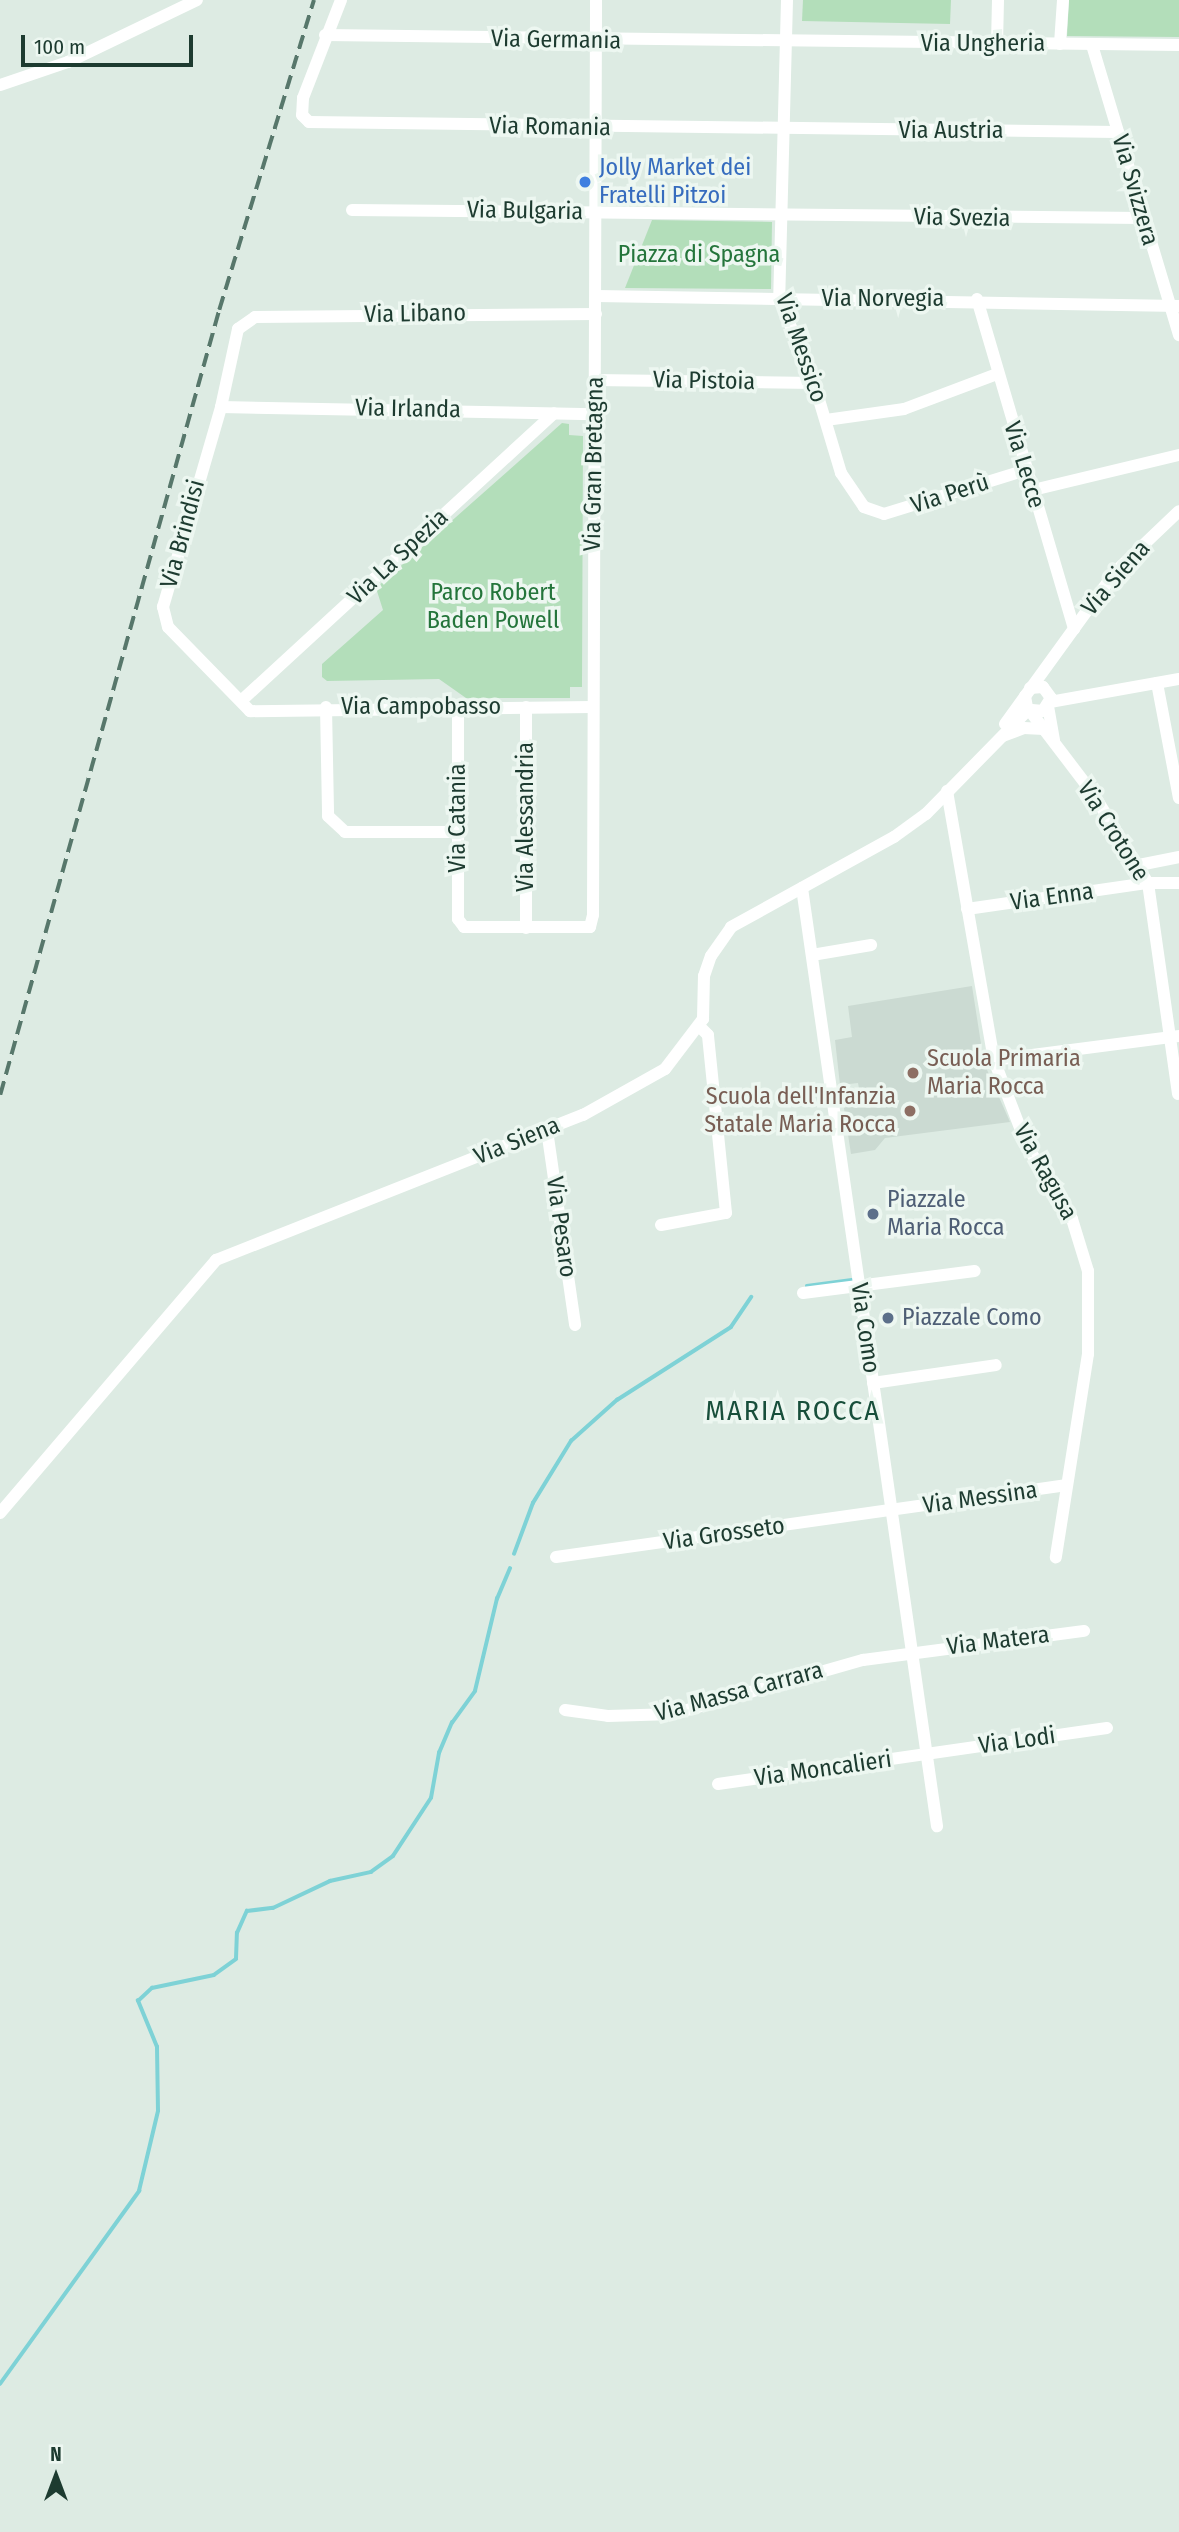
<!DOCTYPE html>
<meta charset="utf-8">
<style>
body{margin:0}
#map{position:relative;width:1179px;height:2532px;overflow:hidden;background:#ddebe3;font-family:"Fira Sans Condensed",sans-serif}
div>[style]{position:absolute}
.built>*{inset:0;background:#cbdad2}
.green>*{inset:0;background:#b3deba}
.stream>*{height:3.5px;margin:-1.75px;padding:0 1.75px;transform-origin:1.75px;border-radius:1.75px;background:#7ed2d6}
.minor>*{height:12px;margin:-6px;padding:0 6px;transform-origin:6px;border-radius:6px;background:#fff}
.rail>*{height:3.5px;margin-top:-1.75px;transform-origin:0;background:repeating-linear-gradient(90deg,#57776b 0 14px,transparent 0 21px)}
.dots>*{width:19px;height:19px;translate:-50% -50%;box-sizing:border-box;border:4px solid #edf7f1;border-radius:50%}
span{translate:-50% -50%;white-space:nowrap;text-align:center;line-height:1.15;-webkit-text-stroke:7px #edf7f1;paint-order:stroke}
.street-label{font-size:24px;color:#1d3b30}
.shop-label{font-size:24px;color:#366cbe}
.left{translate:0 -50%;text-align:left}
.park-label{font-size:24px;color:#24753b}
.education-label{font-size:24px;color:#785e54}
.right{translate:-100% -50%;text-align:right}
.service-label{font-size:24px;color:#4e5e75}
.quarter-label{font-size:28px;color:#184f3b;letter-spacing:2px}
.north{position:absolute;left:21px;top:2441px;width:70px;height:70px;-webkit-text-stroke:5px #edf7f1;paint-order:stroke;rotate:0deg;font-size:19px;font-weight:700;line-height:28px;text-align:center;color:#1d3b30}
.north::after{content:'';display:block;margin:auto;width:24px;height:32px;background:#1d3b30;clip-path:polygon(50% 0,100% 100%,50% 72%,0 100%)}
.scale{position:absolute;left:21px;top:35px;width:172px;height:32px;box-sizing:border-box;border:4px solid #1d3b30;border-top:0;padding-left:9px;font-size:21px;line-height:24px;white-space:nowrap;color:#1d3b30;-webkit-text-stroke:5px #edf7f1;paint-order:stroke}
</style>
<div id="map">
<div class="built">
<i style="clip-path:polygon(972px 986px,984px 1063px,1010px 1122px,885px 1138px,875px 1150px,851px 1154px,843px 1102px,861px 1099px,858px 1083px,840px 1085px,835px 1040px,852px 1037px,848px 1006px)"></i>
</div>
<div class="green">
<i style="clip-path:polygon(803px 0,951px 0,950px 24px,802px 21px)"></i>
<i style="clip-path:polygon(1069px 0,1179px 0,1179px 37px,1067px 36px)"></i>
<i style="clip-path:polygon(652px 220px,772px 222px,771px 289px,625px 288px)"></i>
<i style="clip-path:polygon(562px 423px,569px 424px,569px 435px,583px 436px,582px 687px,570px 687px,570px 698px,466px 698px,439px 679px,327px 681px,322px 677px,322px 664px,383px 610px,376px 588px)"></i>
</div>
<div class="stream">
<i style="left:807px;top:1286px;width:45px;rotate:-7.6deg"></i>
<i style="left:514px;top:1554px;width:54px;rotate:-69.6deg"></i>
<i style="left:533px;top:1503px;width:73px;rotate:-58.5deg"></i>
<i style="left:571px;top:1441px;width:62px;rotate:-41.7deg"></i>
<i style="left:617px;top:1400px;width:135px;rotate:-32.6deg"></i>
<i style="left:731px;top:1327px;width:36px;rotate:-56deg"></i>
<i style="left:0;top:2384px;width:238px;rotate:-54.2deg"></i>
<i style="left:139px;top:2191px;width:82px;rotate:-76.6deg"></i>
<i style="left:158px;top:2111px;width:64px;rotate:-90.9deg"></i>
<i style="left:157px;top:2047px;width:50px;rotate:-112.4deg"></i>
<i style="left:138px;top:2001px;width:19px;rotate:-43deg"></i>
<i style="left:152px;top:1988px;width:63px;rotate:-11.8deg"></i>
<i style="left:214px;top:1975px;width:27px;rotate:-36deg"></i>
<i style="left:236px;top:1959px;width:26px;rotate:-88deg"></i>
<i style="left:237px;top:1933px;width:24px;rotate:-66deg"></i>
<i style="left:247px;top:1911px;width:26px;rotate:-7deg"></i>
<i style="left:273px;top:1908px;width:63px;rotate:-25.3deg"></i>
<i style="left:330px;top:1881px;width:42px;rotate:-12.4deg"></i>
<i style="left:371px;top:1872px;width:27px;rotate:-36deg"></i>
<i style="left:393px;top:1856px;width:69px;rotate:-56.8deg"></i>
<i style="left:431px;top:1798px;width:46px;rotate:-79.9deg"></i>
<i style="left:439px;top:1753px;width:33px;rotate:-67deg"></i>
<i style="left:452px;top:1723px;width:39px;rotate:-54deg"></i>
<i style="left:475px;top:1691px;width:95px;rotate:-76.6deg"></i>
<i style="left:497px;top:1599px;width:33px;rotate:-67deg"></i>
</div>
<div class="minor">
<i style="left:341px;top:0;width:105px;rotate:111.2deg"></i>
<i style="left:303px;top:98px;width:17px;rotate:93deg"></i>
<i style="left:302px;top:115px;width:10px;rotate:45deg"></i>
<i style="left:309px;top:122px;width:809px;rotate:0.71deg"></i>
<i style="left:787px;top:0;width:298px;rotate:91.5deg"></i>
<i style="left:779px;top:298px;width:92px;rotate:67.6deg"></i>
<i style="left:814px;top:383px;width:94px;rotate:73.3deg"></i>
<i style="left:841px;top:473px;width:41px;rotate:55.9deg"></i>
<i style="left:864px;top:507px;width:21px;rotate:19deg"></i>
<i style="left:884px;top:514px;width:149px;rotate:-17.2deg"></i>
<i style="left:325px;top:35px;width:854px;rotate:0.67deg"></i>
<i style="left:997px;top:44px;width:44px;rotate:-88.7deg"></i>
<i style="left:1060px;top:44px;width:44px;rotate:-86.1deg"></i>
<i style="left:1092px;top:45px;width:303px;rotate:73.3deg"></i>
<i style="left:0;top:85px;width:72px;rotate:-18.7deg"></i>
<i style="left:68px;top:62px;width:143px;rotate:-25.7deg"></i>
<i style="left:352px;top:210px;width:791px;rotate:0.58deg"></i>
<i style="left:596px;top:296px;width:583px;rotate:0.98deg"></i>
<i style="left:977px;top:299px;width:344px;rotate:73.6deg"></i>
<i style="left:594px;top:380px;width:220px;rotate:0.8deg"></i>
<i style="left:221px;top:407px;width:373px;rotate:1.1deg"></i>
<i style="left:826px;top:420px;width:79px;rotate:-8deg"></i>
<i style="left:904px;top:409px;width:99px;rotate:-20.6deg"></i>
<i style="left:1033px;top:490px;width:150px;rotate:-13.5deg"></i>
<i style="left:1157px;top:683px;width:117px;rotate:79.2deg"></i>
<i style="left:1030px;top:688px;width:13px;rotate:-4deg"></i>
<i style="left:1043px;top:687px;width:14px;rotate:54deg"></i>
<i style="left:1051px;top:698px;width:15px;rotate:122deg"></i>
<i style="left:1043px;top:711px;width:11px;rotate:-175deg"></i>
<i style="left:1025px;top:696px;width:11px;rotate:80deg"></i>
<i style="left:1027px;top:707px;width:111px;rotate:52.7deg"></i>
<i style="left:1094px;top:795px;width:103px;rotate:58.5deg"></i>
<i style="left:1148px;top:883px;width:213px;rotate:81.9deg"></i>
<i style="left:241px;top:701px;width:425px;rotate:-42.6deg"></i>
<i style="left:1050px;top:702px;width:131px;rotate:-10.1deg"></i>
<i style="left:1048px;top:706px;width:35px;rotate:80deg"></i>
<i style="left:326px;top:707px;width:109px;rotate:88.9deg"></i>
<i style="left:328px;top:816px;width:23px;rotate:43deg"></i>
<i style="left:345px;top:832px;width:113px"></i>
<i style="left:458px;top:707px;width:212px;rotate:90deg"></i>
<i style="left:458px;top:919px;width:10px;rotate:53deg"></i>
<i style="left:464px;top:927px;width:126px"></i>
<i style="left:590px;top:927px;width:12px;rotate:-76deg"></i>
<i style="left:593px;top:915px;width:915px;rotate:-89.81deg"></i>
<i style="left:526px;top:707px;width:221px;rotate:90deg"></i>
<i style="left:592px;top:707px;width:342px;rotate:179.3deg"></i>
<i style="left:250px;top:711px;width:117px;rotate:-134.3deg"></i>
<i style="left:168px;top:627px;width:21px;rotate:-104deg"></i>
<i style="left:163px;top:607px;width:208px;rotate:-73.8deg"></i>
<i style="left:221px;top:407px;width:80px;rotate:-77.7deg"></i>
<i style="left:238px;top:329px;width:21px;rotate:-35deg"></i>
<i style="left:255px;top:317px;width:341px;rotate:-0.5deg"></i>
<i style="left:1005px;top:724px;width:188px;rotate:-54.1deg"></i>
<i style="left:1115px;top:572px;width:88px;rotate:-43.6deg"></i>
<i style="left:1003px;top:736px;width:22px;rotate:-21deg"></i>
<i style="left:1024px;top:728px;width:20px;rotate:3deg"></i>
<i style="left:947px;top:791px;width:273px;rotate:80.1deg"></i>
<i style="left:994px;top:1060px;width:92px;rotate:69deg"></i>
<i style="left:1027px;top:1146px;width:86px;rotate:58.3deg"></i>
<i style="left:1072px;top:1219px;width:54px;rotate:72.9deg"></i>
<i style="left:1088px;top:1271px;width:83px;rotate:90deg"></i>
<i style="left:1088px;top:1354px;width:206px;rotate:99deg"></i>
<i style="left:1139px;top:865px;width:41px;rotate:-11.3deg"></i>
<i style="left:802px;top:888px;width:948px;rotate:81.81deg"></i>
<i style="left:967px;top:909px;width:183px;rotate:-8.2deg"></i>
<i style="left:1148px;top:883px;width:31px"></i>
<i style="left:812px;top:955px;width:60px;rotate:-9.6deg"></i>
<i style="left:994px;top:1060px;width:187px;rotate:-7.4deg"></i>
<i style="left:547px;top:1130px;width:197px;rotate:81.8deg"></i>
<i style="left:661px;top:1225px;width:66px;rotate:-10.5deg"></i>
<i style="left:726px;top:1213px;width:179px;rotate:-95.8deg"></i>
<i style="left:708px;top:1035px;width:13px;rotate:-135deg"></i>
<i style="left:803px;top:1293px;width:173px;rotate:-7.3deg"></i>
<i style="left:873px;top:1383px;width:124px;rotate:-8.3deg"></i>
<i style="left:0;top:1513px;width:333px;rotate:-49.5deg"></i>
<i style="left:216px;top:1260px;width:395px;rotate:-21.6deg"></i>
<i style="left:583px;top:1115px;width:94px;rotate:-29.3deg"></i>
<i style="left:665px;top:1069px;width:63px;rotate:-52.8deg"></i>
<i style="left:703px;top:1019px;width:43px;rotate:-88.7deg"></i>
<i style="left:704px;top:976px;width:21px;rotate:-71deg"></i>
<i style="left:711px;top:956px;width:35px;rotate:-55deg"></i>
<i style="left:731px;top:927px;width:186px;rotate:-28.9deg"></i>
<i style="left:894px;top:837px;width:39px;rotate:-36deg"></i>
<i style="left:926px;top:814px;width:147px;rotate:-45.6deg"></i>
<i style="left:556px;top:1557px;width:516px;rotate:-8.02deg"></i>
<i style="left:565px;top:1710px;width:43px;rotate:7.9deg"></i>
<i style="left:608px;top:1716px;width:65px;rotate:-1.8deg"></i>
<i style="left:673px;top:1714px;width:198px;rotate:-15.9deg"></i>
<i style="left:863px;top:1660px;width:223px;rotate:-7.5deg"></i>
<i style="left:718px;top:1784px;width:393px;rotate:-8.2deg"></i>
</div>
<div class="rail">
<i style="left:0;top:1095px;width:815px;rotate:-74.41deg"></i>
<i style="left:219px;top:310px;width:324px;rotate:-73deg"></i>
</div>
<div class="dots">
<i style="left:585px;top:182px;background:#3f7fe0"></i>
<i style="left:913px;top:1073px;background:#8d6e63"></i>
<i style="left:910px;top:1111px;background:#8d6e63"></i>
<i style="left:873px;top:1214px;background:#5c6f8a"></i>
<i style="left:888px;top:1318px;background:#5c6f8a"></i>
</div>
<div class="street-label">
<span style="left:556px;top:40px;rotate:1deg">Via Germania</span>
<span style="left:983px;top:44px">Via Ungheria</span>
<span style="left:550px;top:127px;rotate:1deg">Via Romania</span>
<span style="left:951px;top:131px">Via Austria</span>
<span style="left:1135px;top:190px;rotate:74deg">Via Svizzera</span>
<span style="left:525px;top:211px;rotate:1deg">Via Bulgaria</span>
<span style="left:962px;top:218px;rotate:1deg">Via Svezia</span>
<span style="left:883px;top:299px">Via Norvegia</span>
<span style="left:415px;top:314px;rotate:-1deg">Via Libano</span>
<span style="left:801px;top:348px;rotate:71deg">Via Messico</span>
<span style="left:704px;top:381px;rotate:1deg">Via Pistoia</span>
<span style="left:408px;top:409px;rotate:1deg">Via Irlanda</span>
<span style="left:594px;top:464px;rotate:-89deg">Via Gran Bretagna</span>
<span style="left:1024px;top:465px;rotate:73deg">Via Lecce</span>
<span style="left:950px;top:494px;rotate:-18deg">Via Perù</span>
<span style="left:183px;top:534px;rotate:-75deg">Via Brindisi</span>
<span style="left:398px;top:557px;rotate:-43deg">Via La Spezia</span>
<span style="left:1116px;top:578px;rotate:-49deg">Via Siena</span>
<span style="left:421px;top:707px">Via Campobasso</span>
<span style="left:526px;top:817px;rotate:-90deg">Via Alessandria</span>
<span style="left:458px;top:818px;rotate:-90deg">Via Catania</span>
<span style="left:1113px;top:831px;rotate:58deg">Via Crotone</span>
<span style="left:1052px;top:897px;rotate:-8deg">Via Enna</span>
<span style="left:517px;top:1141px;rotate:-22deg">Via Siena</span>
<span style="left:1045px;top:1172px;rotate:61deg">Via Ragusa</span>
<span style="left:561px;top:1227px;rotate:82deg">Via Pesaro</span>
<span style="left:865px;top:1328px;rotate:82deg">Via Como</span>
<span style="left:980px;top:1498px;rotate:-8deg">Via Messina</span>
<span style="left:724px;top:1534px;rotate:-8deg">Via Grosseto</span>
<span style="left:998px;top:1641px;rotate:-7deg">Via Matera</span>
<span style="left:739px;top:1692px;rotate:-15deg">Via Massa Carrara</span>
<span style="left:1017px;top:1741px;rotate:-8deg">Via Lodi</span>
<span style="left:823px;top:1769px;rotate:-8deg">Via Moncalieri</span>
</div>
<div class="shop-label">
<span class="left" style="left:599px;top:182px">Jolly Market dei<br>Fratelli Pitzoi</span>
</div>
<div class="park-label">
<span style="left:699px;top:255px">Piazza di Spagna</span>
<span style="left:493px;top:607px">Parco Robert<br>Baden Powell</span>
</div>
<div class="education-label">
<span class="left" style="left:927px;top:1073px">Scuola Primaria<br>Maria Rocca</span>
<span class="right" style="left:896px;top:1111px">Scuola dell'Infanzia<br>Statale Maria Rocca</span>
</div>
<div class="service-label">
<span class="left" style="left:887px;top:1214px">Piazzale<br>Maria Rocca</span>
<span class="left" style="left:902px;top:1318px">Piazzale Como</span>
</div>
<div class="quarter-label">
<span style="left:793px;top:1411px">MARIA ROCCA</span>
</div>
<div class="north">N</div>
<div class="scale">100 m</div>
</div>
